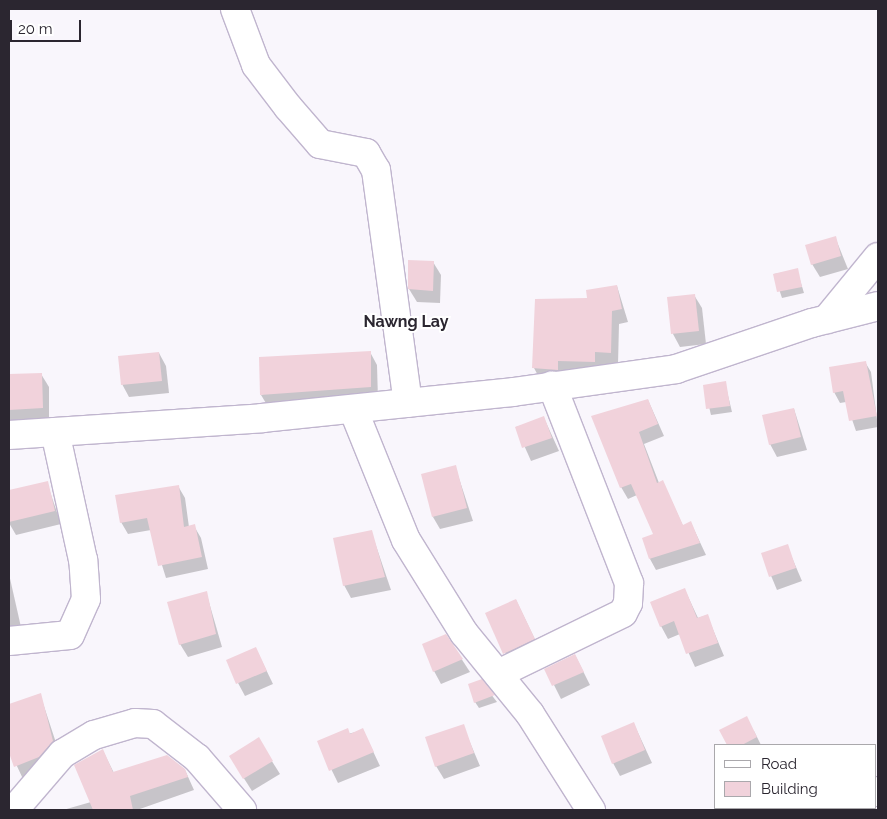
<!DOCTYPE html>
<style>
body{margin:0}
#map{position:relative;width:887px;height:819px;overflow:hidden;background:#f9f6fc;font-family:Raleway,sans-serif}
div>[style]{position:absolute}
.shadow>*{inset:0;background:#0003}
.building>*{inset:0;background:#f1d2db}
.roads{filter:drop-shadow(1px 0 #c0b5ce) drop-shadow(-1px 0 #c0b5ce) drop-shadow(0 1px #c0b5ce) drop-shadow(0 -1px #c0b5ce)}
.minor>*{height:28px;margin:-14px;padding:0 14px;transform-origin:14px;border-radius:14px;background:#fff}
span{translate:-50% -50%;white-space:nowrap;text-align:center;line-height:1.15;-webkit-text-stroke:4px #fff;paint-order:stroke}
.quarter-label{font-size:16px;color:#2b2630;font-weight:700}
.frame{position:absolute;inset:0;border:10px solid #2b2630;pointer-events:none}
.legend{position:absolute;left:714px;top:744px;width:162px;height:65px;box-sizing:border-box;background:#fff;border:1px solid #aaa8ac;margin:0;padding:6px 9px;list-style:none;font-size:15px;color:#2b2630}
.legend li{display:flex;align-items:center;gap:10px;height:25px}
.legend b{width:25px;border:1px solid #aaa8ac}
.scale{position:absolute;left:10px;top:20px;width:71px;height:22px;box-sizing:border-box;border:2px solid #2b2630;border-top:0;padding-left:6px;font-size:15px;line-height:18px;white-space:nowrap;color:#2b2630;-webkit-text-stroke:4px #fff;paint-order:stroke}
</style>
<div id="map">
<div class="shadow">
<i style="clip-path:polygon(835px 237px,848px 269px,820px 277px,812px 264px)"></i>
<i style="clip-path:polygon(433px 262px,441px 275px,440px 303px,417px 302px,409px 289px)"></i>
<i style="clip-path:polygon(797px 270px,804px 293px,782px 298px,774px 274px)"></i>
<i style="clip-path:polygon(617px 286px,628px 322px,619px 324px,618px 365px,602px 365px,602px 374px,541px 381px,534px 368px,589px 300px)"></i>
<i style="clip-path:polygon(694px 295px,702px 308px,706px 344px,680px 347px,673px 334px,668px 298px)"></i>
<i style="clip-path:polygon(370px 352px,377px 365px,378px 400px,269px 408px,261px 395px)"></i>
<i style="clip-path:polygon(159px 353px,166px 366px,169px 393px,129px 397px,122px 384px)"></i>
<i style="clip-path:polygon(865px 362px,871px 372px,878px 427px,856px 431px,846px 402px,840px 403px,834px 392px)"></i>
<i style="clip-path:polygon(41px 374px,49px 387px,49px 421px,9px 423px,9px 375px)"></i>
<i style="clip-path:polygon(725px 383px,732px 412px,711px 415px,704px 386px)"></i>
<i style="clip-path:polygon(648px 400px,664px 436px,644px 444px,659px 483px,663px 482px,683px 526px,691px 523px,706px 555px,656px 570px,650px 559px,655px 535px,637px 495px,628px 499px,621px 487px)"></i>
<i style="clip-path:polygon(794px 409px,807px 450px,777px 457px,770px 444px)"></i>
<i style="clip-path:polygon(544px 418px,559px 451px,531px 461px,516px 427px)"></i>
<i style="clip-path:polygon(455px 466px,473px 521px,440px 529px,433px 517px)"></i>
<i style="clip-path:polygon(47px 483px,61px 524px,16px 535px,9px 523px,9px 492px)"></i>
<i style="clip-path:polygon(178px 486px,185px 498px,189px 527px,194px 526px,201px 538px,208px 569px,166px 578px,151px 530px,128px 534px,121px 522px)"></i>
<i style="clip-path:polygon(371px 531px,391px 590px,351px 598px,344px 585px)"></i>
<i style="clip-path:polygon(787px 546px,802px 581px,777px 590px,762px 554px)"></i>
<i style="clip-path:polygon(9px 574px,23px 636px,9px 641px)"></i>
<i style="clip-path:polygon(685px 590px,698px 618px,707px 615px,724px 656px,695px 667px,680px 634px,668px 639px,661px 626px)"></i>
<i style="clip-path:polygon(206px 592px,222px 647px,188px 657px,180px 644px)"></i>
<i style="clip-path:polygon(516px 600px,541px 652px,512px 666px,486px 614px)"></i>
<i style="clip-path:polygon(446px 635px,470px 672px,441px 684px,434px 671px)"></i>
<i style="clip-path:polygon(256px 649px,273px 684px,245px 696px,238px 683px)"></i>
<i style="clip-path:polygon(575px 655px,590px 685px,561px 699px,546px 669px)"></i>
<i style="clip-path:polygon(481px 681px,497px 702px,479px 708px,475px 702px)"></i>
<i style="clip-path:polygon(40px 694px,60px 755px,46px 770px,23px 779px,9px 749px,13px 739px,9px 705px)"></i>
<i style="clip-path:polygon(634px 724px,652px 763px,620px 776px,613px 763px)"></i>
<i style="clip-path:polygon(463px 726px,480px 766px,444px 779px,436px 766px)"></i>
<i style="clip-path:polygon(363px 730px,380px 766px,338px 783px,318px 742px)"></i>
<i style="clip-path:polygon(721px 731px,754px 731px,761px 745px,729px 745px)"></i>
<i style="clip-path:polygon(258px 739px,280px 774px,252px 791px,238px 769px)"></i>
<i style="clip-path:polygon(103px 751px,114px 773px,185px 770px,194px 790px,137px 810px,63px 810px,91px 802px)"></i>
</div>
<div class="building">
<i style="clip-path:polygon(836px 236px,841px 256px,811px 265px,805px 245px)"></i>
<i style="clip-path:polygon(408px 260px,434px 261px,433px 291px,408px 289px)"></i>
<i style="clip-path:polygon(798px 268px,802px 287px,777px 292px,773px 274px)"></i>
<i style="clip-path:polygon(617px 285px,622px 309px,612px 311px,611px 353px,595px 352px,595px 362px,558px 361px,558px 370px,532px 368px,535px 299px,587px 298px,586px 290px)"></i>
<i style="clip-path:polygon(695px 294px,699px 331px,671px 334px,667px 297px)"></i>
<i style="clip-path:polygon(371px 351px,371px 387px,260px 395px,259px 357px)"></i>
<i style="clip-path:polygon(159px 352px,162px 381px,121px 385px,118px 356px)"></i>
<i style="clip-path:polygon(866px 361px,877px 416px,849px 421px,843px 391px,833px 393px,829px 367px)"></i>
<i style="clip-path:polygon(42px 373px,43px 408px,9px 410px,9px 374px)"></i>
<i style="clip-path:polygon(726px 381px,730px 406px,706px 409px,703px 385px)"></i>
<i style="clip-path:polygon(648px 399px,658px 424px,639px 432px,657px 483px,663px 480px,683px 525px,691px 521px,700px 543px,649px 559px,642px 538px,653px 534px,631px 484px,620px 488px,591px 416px)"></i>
<i style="clip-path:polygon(794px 408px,801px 437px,769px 445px,762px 415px)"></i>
<i style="clip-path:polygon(544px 416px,552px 438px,522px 448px,515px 427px)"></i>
<i style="clip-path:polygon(456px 465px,467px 508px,432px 517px,421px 474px)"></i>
<i style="clip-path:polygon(48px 481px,55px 511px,9px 522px,9px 490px)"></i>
<i style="clip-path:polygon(179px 485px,184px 527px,195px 524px,202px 557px,158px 566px,147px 518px,120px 523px,115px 495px)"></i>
<i style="clip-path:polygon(372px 530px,385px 577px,343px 586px,333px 538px)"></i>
<i style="clip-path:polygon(788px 544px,796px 568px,769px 577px,761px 553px)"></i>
<i style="clip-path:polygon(685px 588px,697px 618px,708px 614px,718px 643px,686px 654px,674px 621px,660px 627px,650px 602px)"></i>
<i style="clip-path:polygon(207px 591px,216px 634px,179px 645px,167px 602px)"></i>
<i style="clip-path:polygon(516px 599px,535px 639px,503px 654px,485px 613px)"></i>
<i style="clip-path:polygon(446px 634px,463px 659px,433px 672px,422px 644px)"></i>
<i style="clip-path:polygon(256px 647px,267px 671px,236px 684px,226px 660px)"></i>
<i style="clip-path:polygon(575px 654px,584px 672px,552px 686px,544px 669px)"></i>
<i style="clip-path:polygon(482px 679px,495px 695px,474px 703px,468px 684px)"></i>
<i style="clip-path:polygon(41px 693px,53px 741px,39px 757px,14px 767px,9px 753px,9px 704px)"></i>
<i style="clip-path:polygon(747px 716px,757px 737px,742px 745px,727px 745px,719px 730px)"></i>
<i style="clip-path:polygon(634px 722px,645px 750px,612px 764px,601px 736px)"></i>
<i style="clip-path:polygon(464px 724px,474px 753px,435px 767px,425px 737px)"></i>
<i style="clip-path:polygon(348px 728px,350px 734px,363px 728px,374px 752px,329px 771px,317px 741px)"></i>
<i style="clip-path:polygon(259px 737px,273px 761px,243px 779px,229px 756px)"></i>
<i style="clip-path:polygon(103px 749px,113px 772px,167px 755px,185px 769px,188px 777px,130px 796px,133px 810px,93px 810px,74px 765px)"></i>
</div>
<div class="roads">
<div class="minor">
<i style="left:235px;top:9px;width:60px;rotate:69.4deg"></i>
<i style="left:256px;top:65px;width:53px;rotate:52.7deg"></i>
<i style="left:288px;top:107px;width:49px;rotate:49.1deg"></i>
<i style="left:320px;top:144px;width:47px;rotate:11.1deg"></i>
<i style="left:366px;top:153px;width:20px;rotate:60deg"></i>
<i style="left:376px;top:170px;width:235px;rotate:82.2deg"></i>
<i style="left:827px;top:319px;width:80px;rotate:-50.6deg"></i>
<i style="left:353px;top:409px;width:141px;rotate:68deg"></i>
<i style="left:406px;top:540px;width:110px;rotate:58.1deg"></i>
<i style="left:464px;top:633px;width:104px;rotate:50.8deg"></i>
<i style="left:530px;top:714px;width:114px;rotate:57.6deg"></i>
<i style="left:9px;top:435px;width:254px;rotate:-3.8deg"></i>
<i style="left:262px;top:418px;width:252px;rotate:-5.9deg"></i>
<i style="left:513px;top:392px;width:165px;rotate:-8deg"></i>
<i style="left:676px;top:369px;width:144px;rotate:-18.7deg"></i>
<i style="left:812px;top:323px;width:68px;rotate:-14.4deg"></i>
<i style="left:9px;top:641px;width:61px;rotate:-5.6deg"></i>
<i style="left:70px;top:635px;width:39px;rotate:-66deg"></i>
<i style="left:86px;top:599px;width:39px;rotate:-94deg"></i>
<i style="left:83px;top:560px;width:131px;rotate:-102.3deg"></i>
<i style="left:498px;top:674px;width:139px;rotate:-26deg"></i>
<i style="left:623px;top:613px;width:11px;rotate:-63deg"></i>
<i style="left:628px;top:603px;width:20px;rotate:-87deg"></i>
<i style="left:629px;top:583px;width:212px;rotate:-111.3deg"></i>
<i style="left:876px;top:792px;width:2px;rotate:-27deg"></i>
<i style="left:14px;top:810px;width:74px;rotate:-49.4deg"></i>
<i style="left:62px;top:754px;width:37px;rotate:-31deg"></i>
<i style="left:94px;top:735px;width:43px;rotate:-16.3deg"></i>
<i style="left:135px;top:723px;width:18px;rotate:3deg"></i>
<i style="left:153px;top:724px;width:56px;rotate:37.7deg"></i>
<i style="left:197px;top:758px;width:69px;rotate:49.1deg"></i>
<i style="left:829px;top:810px;width:7px;rotate:-16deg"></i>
</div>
</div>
<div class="quarter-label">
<span style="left:406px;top:322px">Nawng Lay</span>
</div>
<div class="frame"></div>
<ul class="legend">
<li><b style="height:6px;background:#fff"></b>Road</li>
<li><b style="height:14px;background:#f1d2db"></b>Building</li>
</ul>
<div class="scale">20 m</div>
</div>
